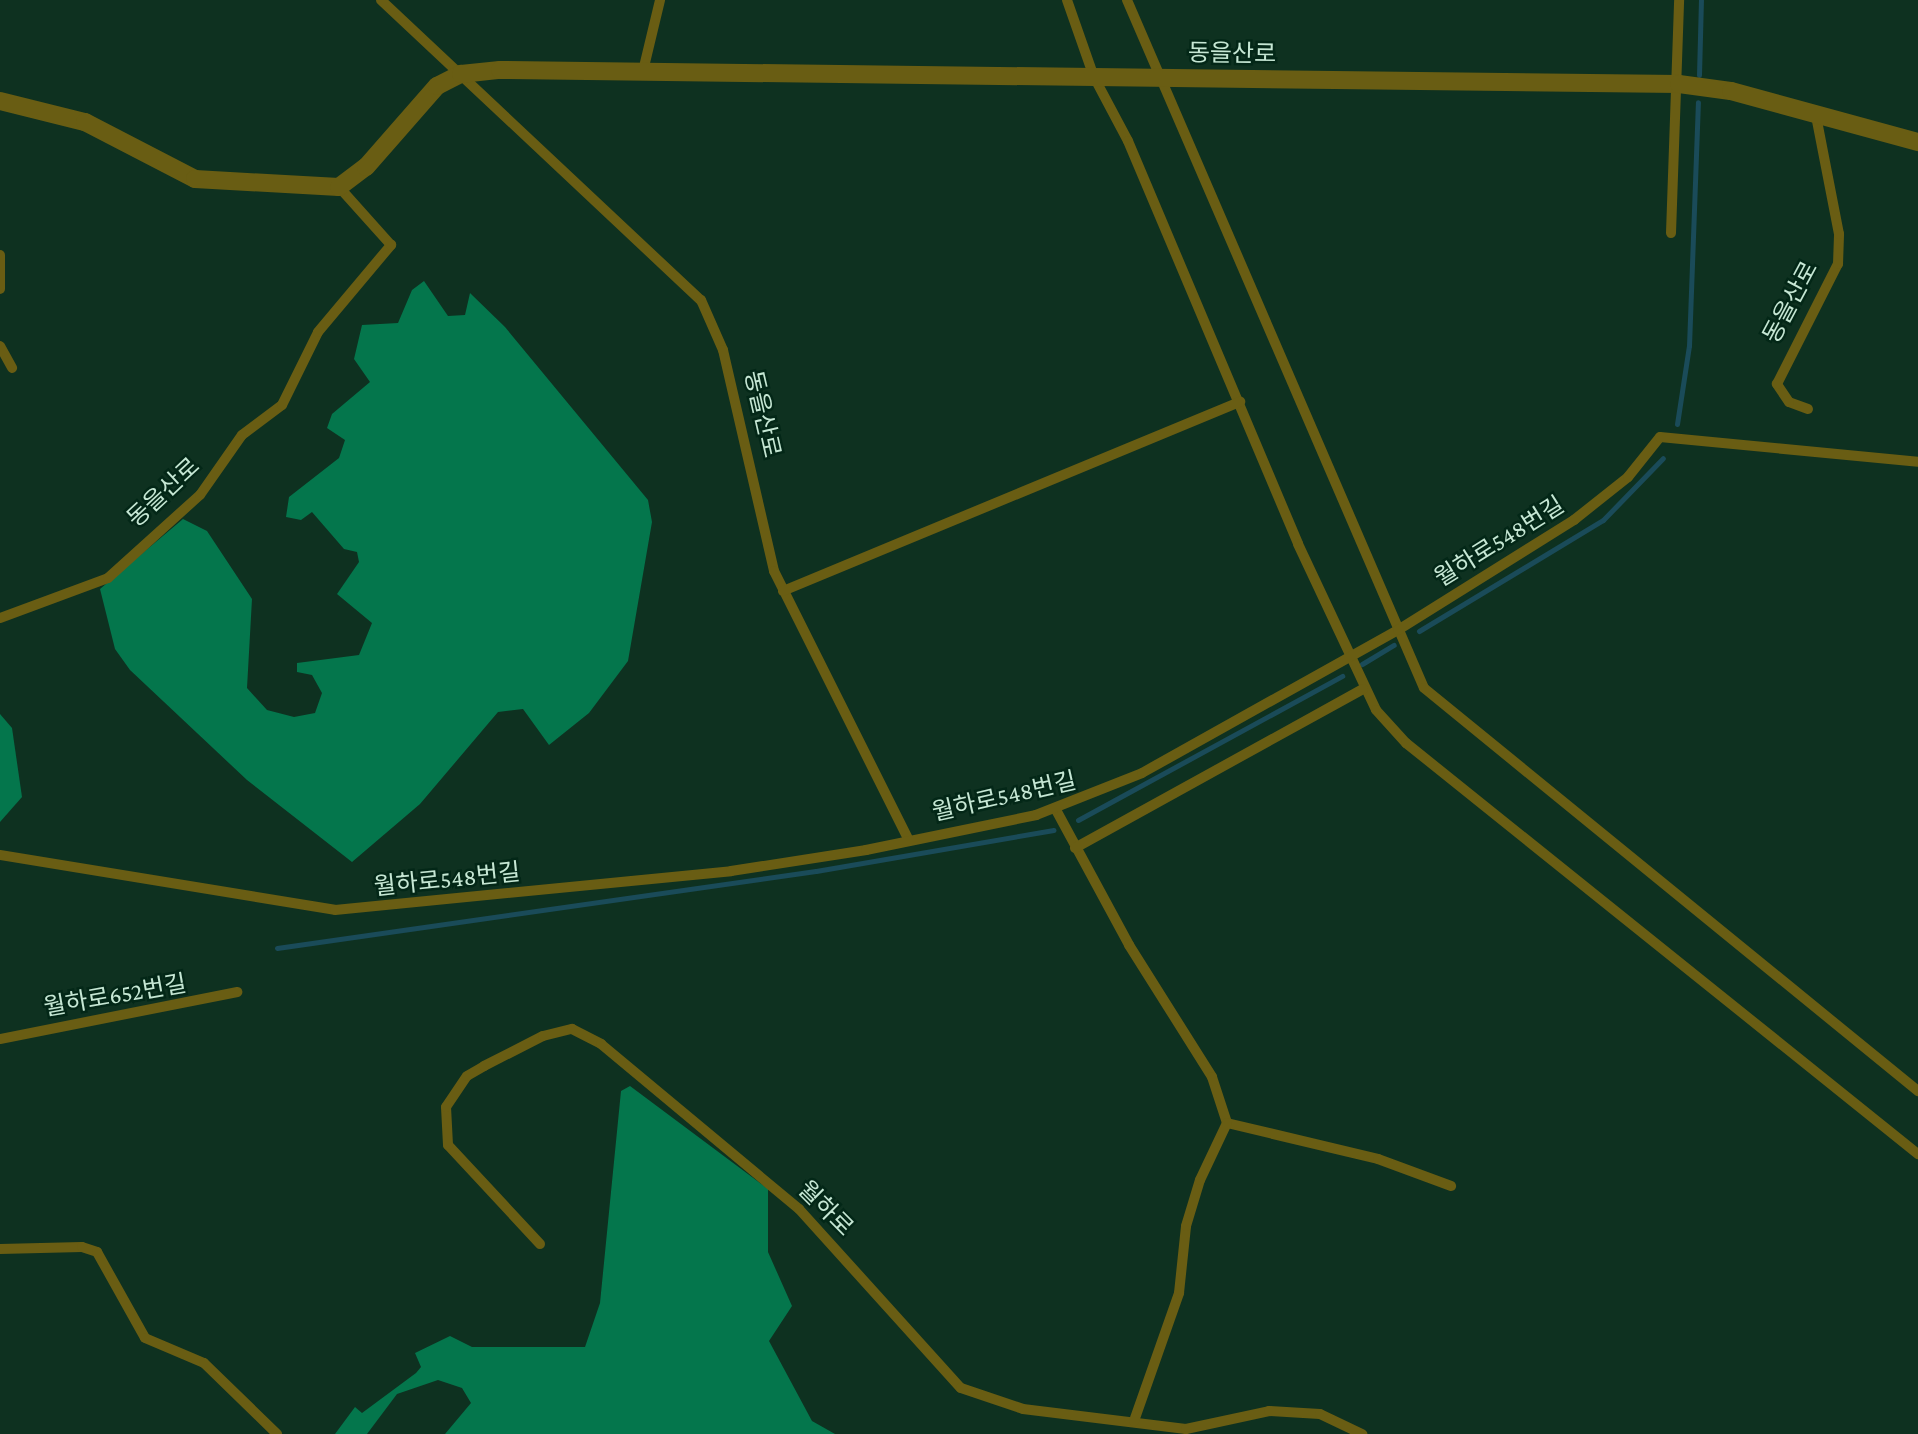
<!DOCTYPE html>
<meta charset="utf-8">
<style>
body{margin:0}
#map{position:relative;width:1918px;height:1434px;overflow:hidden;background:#0e3120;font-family:"Crimson Pro","Noto Sans KR",serif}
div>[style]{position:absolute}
.forest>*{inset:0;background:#04764c}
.stream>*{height:5px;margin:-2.5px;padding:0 2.5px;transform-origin:2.5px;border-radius:2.5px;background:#1a4b59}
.service>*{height:10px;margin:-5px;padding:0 5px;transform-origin:5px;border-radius:5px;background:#695d13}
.minor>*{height:18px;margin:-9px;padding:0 9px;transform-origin:9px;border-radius:9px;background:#695d13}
span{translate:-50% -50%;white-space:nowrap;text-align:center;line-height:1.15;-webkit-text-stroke:5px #032717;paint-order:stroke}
.street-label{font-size:24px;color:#c6e7d4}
</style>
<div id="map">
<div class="forest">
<i style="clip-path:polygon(424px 281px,448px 316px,465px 315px,470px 293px,505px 327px,648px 500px,652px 522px,628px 661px,589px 713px,549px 745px,523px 709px,498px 712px,420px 804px,352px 862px,247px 780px,130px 670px,115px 649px,100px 589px,183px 519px,207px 531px,252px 599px,247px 688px,267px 710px,294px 717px,315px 713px,322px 693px,312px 675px,297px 672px,297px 663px,359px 655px,372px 623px,337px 594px,359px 562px,357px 552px,344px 549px,312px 512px,301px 520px,286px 517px,289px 497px,339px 458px,345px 440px,327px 428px,332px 414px,370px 382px,354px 359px,362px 325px,398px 323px,412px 290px)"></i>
<i style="clip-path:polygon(0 714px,12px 728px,22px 797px,0 822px)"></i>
<i style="clip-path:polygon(630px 1086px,768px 1189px,768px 1252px,792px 1306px,769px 1341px,812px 1421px,835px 1434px,445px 1434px,471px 1403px,462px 1388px,438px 1380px,397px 1394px,367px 1434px,335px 1434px,355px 1407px,362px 1413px,416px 1373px,421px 1367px,415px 1353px,450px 1336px,472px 1347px,585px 1347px,600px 1303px,621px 1091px)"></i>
</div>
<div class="stream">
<i style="left:1699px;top:75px;width:75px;rotate:-88.5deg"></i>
<i style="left:1677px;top:424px;width:79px;rotate:-81.3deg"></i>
<i style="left:1689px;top:346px;width:244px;rotate:-87.9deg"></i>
<i style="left:1419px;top:631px;width:215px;rotate:-31.1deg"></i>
<i style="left:1603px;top:520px;width:86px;rotate:-45.9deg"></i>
<i style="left:1362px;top:664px;width:37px;rotate:-31deg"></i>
<i style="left:1078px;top:820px;width:301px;rotate:-28.6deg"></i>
<i style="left:277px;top:948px;width:544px;rotate:-8.13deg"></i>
<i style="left:816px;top:871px;width:241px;rotate:-9.8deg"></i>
</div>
<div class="service">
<i style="left:381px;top:0;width:439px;rotate:43.2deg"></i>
<i style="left:701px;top:300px;width:55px;rotate:66.3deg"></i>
<i style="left:723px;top:350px;width:227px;rotate:77deg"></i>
<i style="left:774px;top:571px;width:300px;rotate:63.4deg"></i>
<i style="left:1067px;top:0;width:82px;rotate:70.7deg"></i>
<i style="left:1094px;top:77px;width:72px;rotate:62deg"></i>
<i style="left:1128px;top:141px;width:437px;rotate:67.1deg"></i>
<i style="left:1298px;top:544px;width:183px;rotate:64.8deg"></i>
<i style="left:1376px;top:710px;width:45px;rotate:47.7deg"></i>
<i style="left:1406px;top:743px;width:657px;rotate:38.76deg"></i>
<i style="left:1127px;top:0;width:749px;rotate:66.65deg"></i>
<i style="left:1424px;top:688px;width:638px;rotate:39.21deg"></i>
<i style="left:643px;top:71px;width:73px;rotate:-76.5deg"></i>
<i style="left:1671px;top:233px;width:233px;rotate:-88deg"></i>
<i style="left:0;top:255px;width:34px;rotate:90deg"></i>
<i style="left:0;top:346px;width:25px;rotate:61deg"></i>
<i style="left:1808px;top:409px;width:20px;rotate:-160deg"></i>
<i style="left:1789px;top:402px;width:22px;rotate:-124deg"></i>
<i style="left:1777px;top:384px;width:135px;rotate:-63.1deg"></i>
<i style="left:1838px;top:264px;width:30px;rotate:-88deg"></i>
<i style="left:1839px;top:234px;width:120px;rotate:-101deg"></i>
<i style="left:783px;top:591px;width:495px;rotate:-22.5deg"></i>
<i style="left:0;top:618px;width:115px;rotate:-20.3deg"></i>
<i style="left:108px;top:578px;width:124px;rotate:-42.1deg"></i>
<i style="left:200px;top:495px;width:73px;rotate:-55deg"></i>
<i style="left:242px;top:435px;width:50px;rotate:-36.9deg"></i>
<i style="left:282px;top:405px;width:81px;rotate:-63.7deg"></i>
<i style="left:318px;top:332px;width:114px;rotate:-50deg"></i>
<i style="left:391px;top:245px;width:78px;rotate:-131.9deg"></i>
<i style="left:1055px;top:808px;width:156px;rotate:61.6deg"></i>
<i style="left:1129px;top:945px;width:156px;rotate:57.8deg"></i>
<i style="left:1212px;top:1077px;width:48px;rotate:71.9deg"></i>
<i style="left:1227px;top:1123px;width:155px;rotate:13.4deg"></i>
<i style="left:1378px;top:1159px;width:78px;rotate:20.3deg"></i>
<i style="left:1075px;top:848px;width:329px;rotate:-28.9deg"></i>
<i style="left:0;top:855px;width:339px;rotate:9.3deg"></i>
<i style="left:335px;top:910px;width:398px;rotate:-5.6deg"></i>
<i style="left:731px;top:871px;width:137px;rotate:-8.8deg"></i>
<i style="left:866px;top:850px;width:174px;rotate:-11.6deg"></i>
<i style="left:1036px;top:815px;width:114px;rotate:-21.6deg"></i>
<i style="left:1142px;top:773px;width:293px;rotate:-29.2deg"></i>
<i style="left:1398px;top:630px;width:208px;rotate:-32deg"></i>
<i style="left:1574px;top:520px;width:69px;rotate:-38.5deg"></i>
<i style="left:1628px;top:477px;width:51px;rotate:-51.3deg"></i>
<i style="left:1660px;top:437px;width:259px;rotate:5.5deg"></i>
<i style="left:0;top:1039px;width:242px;rotate:-11.2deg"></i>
<i style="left:540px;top:1244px;width:135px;rotate:-132.9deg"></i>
<i style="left:448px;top:1145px;width:38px;rotate:-93deg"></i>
<i style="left:446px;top:1107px;width:37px;rotate:-56deg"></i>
<i style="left:467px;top:1076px;width:20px;rotate:-30deg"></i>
<i style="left:484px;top:1066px;width:66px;rotate:-27deg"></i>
<i style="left:543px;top:1036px;width:30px;rotate:-14deg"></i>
<i style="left:572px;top:1029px;width:33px;rotate:27deg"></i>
<i style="left:601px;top:1044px;width:258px;rotate:39.8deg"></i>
<i style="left:799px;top:1209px;width:241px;rotate:47.9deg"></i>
<i style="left:961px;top:1388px;width:65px;rotate:18.7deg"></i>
<i style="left:1023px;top:1409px;width:164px;rotate:7deg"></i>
<i style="left:1186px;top:1429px;width:85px;rotate:-12.2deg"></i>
<i style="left:1269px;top:1411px;width:51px;rotate:3.4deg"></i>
<i style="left:1320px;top:1414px;width:47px;rotate:25.5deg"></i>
<i style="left:0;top:1249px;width:82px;rotate:-1.4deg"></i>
<i style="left:82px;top:1247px;width:16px;rotate:18deg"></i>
<i style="left:97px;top:1252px;width:98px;rotate:60.8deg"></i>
<i style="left:145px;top:1338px;width:64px;rotate:23deg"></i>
<i style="left:204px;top:1363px;width:102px;rotate:44.2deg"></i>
<i style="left:1134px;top:1421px;width:136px;rotate:-70.6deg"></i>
<i style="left:1179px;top:1293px;width:67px;rotate:-84deg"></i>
<i style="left:1186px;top:1226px;width:48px;rotate:-73.1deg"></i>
<i style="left:1200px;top:1180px;width:63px;rotate:-64.7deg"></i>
</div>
<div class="minor">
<i style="left:0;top:101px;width:88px;rotate:13.9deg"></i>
<i style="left:85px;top:122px;width:124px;rotate:27.4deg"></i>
<i style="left:195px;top:179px;width:144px;rotate:3.2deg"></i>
<i style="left:339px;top:187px;width:34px;rotate:-37deg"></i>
<i style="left:366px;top:167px;width:108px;rotate:-48.8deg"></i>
<i style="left:437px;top:86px;width:27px;rotate:-27deg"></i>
<i style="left:461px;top:74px;width:39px;rotate:-6deg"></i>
<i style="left:500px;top:70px;width:1179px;rotate:0.68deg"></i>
<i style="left:1679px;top:84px;width:52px;rotate:7.7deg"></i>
<i style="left:1731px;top:91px;width:194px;rotate:15.3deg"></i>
</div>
<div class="street-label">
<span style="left:1232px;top:53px;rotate:1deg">동을산로</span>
<span style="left:1790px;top:302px;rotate:-62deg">동을산로</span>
<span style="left:763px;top:414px;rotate:77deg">동을산로</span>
<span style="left:163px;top:492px;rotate:-43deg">동을산로</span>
<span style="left:1499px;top:541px;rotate:-32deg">월하로548번길</span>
<span style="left:1004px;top:796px;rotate:-13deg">월하로548번길</span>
<span style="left:447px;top:879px;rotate:-6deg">월하로548번길</span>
<span style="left:115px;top:995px;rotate:-10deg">월하로652번길</span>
<span style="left:826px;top:1208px;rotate:45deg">월하로</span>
</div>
</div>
